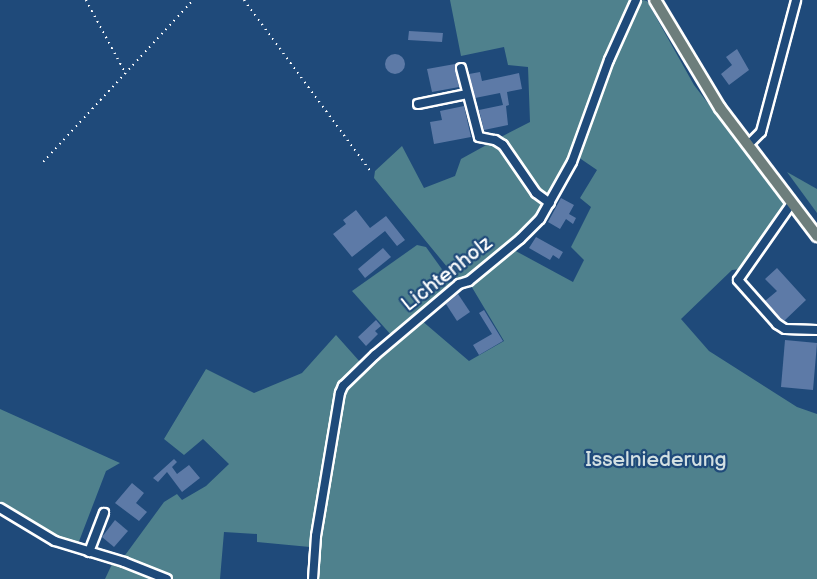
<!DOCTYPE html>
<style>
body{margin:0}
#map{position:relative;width:817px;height:579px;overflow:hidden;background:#1f4a7a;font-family:"Balsamiq Sans",sans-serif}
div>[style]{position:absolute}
.green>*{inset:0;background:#4f818d}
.building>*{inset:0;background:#5d7aa7}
.round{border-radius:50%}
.path>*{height:1.5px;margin-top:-0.75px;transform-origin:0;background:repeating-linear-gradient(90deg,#fff 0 1.5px,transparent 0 6px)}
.roads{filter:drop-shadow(2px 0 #fff) drop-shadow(-2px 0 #fff) drop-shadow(0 2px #fff) drop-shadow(0 -2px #fff)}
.minor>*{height:8px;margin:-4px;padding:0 4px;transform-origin:4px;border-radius:4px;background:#1f4a7a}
.major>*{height:10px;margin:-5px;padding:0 5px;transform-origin:5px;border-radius:5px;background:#6d7e7c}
span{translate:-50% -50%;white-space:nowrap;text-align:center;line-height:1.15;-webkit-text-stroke:4.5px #1f4a7a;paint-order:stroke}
.street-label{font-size:21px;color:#fff}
.park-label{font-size:21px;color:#d3e0e2}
</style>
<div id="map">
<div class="green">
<i style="clip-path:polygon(450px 0,631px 0,604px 64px,582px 132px,552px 192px,540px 193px,513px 150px,499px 138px,530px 122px,528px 67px,508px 65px,504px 47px,461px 56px)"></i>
<i style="clip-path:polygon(643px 0,647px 1px,694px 85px,785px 204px,741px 269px,732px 270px,681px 319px,709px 351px,797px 407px,817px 414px,817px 579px,317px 579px,317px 558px,325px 499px,341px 400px,346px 387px,385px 349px,421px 320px,469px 361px,504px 341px,470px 284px,512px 249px,573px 282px,584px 260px,571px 247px,591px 207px,580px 198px,597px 170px,578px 157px,616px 50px,639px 2px)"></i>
<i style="clip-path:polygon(490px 143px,499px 148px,542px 207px,510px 242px,464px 280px,457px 279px,374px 178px,375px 171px,402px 146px,424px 188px,455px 176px,461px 159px)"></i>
<i style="clip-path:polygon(787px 172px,817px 189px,817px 213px)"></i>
<i style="clip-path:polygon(417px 245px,426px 247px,454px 286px,392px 336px,352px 291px)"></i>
<i style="clip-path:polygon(336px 335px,361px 363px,338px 386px,310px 547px,257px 542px,257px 534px,224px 532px,220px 579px,171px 579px,123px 558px,164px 502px,177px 494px,182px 500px,206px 486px,229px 464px,203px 439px,184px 455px,164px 439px,206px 369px,254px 393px,302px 373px)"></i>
<i style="clip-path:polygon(0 409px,120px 463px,106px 471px,78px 544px,63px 541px,0 504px)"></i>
<i style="clip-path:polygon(113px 562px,149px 576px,148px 579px,105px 579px)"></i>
</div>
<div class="building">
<i style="clip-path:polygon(409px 31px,443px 33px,442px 42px,408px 40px)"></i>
<i style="clip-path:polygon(737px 49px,749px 70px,729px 85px,721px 74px,732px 65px,726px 57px)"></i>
<i class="round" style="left:385px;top:54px;width:20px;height:20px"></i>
<i style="clip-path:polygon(455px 64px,459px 87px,432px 92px,427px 69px)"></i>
<i style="clip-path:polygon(480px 72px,482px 81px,519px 73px,522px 89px,507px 92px,509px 105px,506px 106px,508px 125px,484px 130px,479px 110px,503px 105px,500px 93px,475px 98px,469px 74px)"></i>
<i style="clip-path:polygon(464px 106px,471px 137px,434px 144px,430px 122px,442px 120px,440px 111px)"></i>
<i style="clip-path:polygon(561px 198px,574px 205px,569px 214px,576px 218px,573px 224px,566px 219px,560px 229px,548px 222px)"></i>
<i style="clip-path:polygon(356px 210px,370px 228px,386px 216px,405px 240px,397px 246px,385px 231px,352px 257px,333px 234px,346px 224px,343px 220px)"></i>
<i style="clip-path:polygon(536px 237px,563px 252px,559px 259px,553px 255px,550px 260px,529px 248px)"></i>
<i style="clip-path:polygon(383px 248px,391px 257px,365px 278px,358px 269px)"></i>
<i style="clip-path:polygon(777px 268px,806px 300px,784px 321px,765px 301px,777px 291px,765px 279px)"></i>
<i style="clip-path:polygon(458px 294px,470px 312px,457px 321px,446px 304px)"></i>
<i style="clip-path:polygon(484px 310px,503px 341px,479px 355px,473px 345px,492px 334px,479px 313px)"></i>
<i style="clip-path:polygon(376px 320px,381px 326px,375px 331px,378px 334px,366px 346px,358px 337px)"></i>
<i style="clip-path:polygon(785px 340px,817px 343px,813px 390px,781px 387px)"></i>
<i style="clip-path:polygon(174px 459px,177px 462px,172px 467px,177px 474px,189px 465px,200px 478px,182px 492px,167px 472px,158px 482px,153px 478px)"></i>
<i style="clip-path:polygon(132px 483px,144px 493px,136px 503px,147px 512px,139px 521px,115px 503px)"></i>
<i style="clip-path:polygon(115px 520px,128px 531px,114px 547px,102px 537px)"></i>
</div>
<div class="path">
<i style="left:86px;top:0;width:82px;rotate:61.6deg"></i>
<i style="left:244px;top:0;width:212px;rotate:53.5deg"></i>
<i style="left:43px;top:162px;width:221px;rotate:-47.2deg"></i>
</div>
<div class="roads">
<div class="minor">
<i style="left:461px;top:68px;width:71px;rotate:75.4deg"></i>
<i style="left:479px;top:137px;width:16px;rotate:11deg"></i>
<i style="left:495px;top:140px;width:9px;rotate:32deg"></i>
<i style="left:503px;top:145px;width:58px;rotate:55.5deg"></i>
<i style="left:536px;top:193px;width:17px;rotate:36deg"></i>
<i style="left:418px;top:104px;width:50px;rotate:-11.5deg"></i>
<i style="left:748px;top:145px;width:18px;rotate:-45deg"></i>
<i style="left:761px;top:132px;width:137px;rotate:-75.1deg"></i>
<i style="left:792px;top:203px;width:94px;rotate:125deg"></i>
<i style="left:738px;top:280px;width:59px;rotate:48.4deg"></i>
<i style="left:777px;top:324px;width:9px;rotate:32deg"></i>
<i style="left:785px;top:329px;width:32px;rotate:2deg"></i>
<i style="left:0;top:508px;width:64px;rotate:31deg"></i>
<i style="left:55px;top:541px;width:72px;rotate:16.9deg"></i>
<i style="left:124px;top:562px;width:46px;rotate:21.6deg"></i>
<i style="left:89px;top:552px;width:42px;rotate:-69deg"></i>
<i style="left:313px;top:579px;width:43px;rotate:-86deg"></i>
<i style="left:316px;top:536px;width:145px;rotate:-80.5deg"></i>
<i style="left:340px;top:393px;width:8px;rotate:-67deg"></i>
<i style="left:343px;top:386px;width:45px;rotate:-44.1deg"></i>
<i style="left:375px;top:355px;width:110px;rotate:-40.2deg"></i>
<i style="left:459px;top:284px;width:10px;rotate:-17deg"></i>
<i style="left:469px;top:281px;width:66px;rotate:-39.5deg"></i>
<i style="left:520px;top:239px;width:28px;rotate:-45deg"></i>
<i style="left:540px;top:219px;width:65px;rotate:-60.7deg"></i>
<i style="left:572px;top:162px;width:109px;rotate:-70.1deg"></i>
<i style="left:609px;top:60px;width:66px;rotate:-65.8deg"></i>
</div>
<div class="major">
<i style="left:655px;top:0;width:126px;rotate:59deg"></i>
<i style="left:720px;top:108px;width:161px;rotate:52.8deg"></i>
</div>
</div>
<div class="street-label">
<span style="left:447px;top:274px;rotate:-38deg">Lichtenholz</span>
</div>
<div class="park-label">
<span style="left:656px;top:460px">Isselniederung</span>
</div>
</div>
